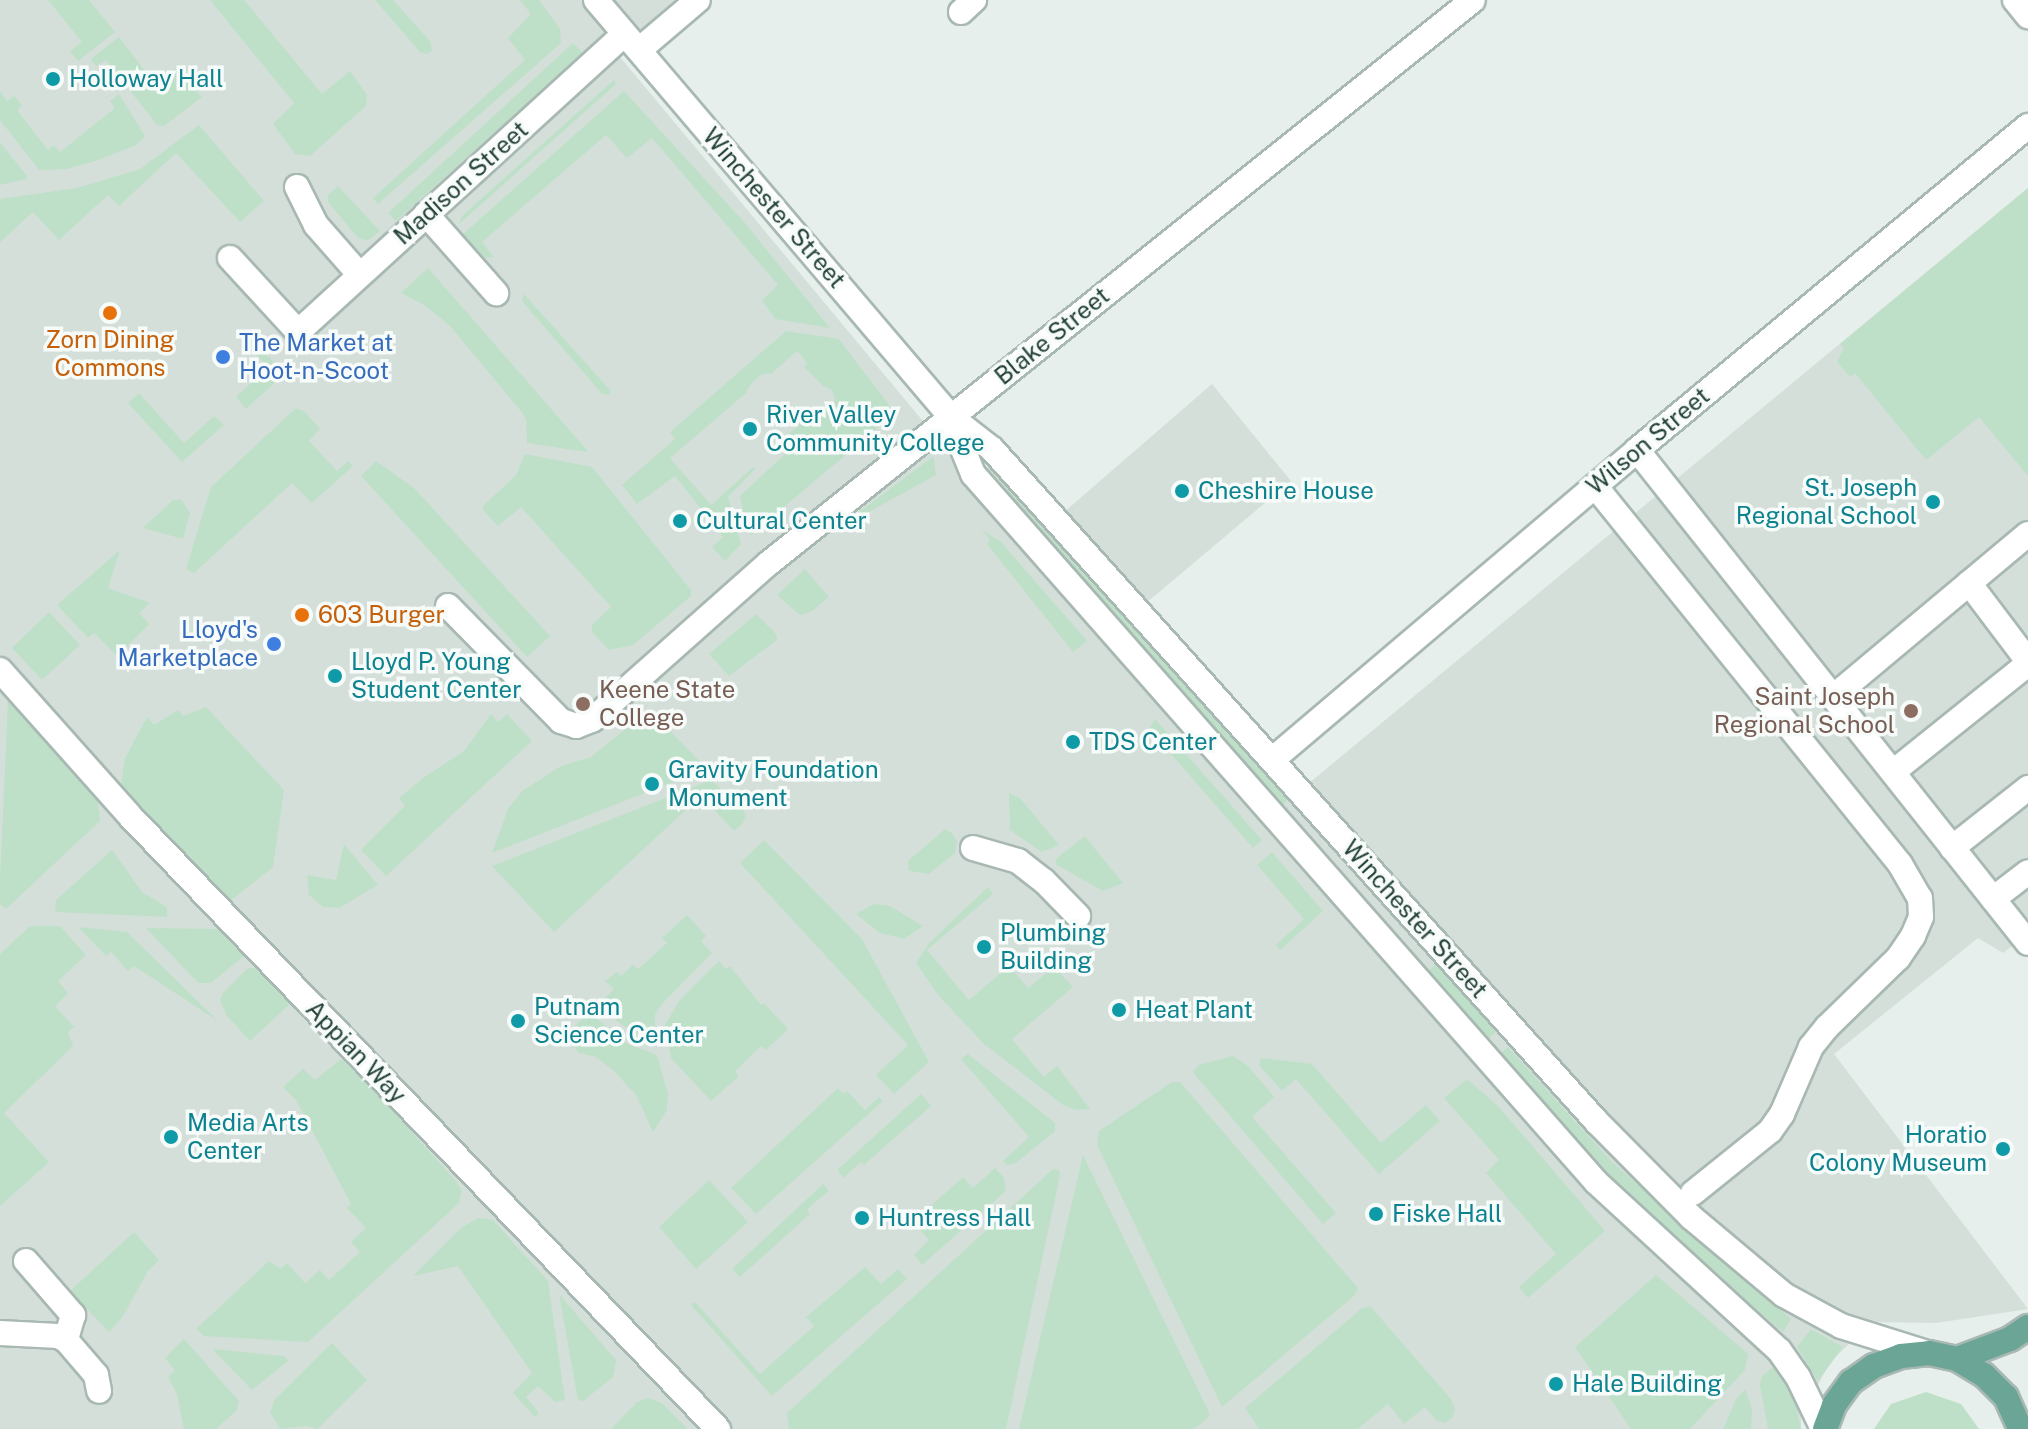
<!DOCTYPE html>
<style>
body{margin:0}
#map{position:relative;width:2028px;height:1429px;overflow:hidden;background:#e6efeb;font-family:"Public Sans",sans-serif}
div>[style]{position:absolute}
.built>*{inset:0;background:#d4dfda}
.green>*{inset:0;background:#bfe0c8}
.roads{filter:drop-shadow(2px 0 #a8b8b2) drop-shadow(-2px 0 #a8b8b2) drop-shadow(0 2px #a8b8b2) drop-shadow(0 -2px #a8b8b2)}
.minor>*{height:24px;margin:-12px;padding:0 12px;transform-origin:12px;border-radius:12px;background:#fff}
.major>*{height:24px;margin:-12px;padding:0 12px;transform-origin:12px;border-radius:12px;background:#6aa596}
.dots>*{width:22px;height:22px;translate:-50% -50%;box-sizing:border-box;border:4px solid #f7fbf9;border-radius:50%}
span{translate:-50% -50%;white-space:nowrap;text-align:center;line-height:1.15;-webkit-text-stroke:7px #f7fbf9;paint-order:stroke}
.culture-label{font-size:24px;color:#0d838f}
.left{translate:0 -50%;text-align:left}
.right{translate:-100% -50%;text-align:right}
.street-label{font-size:24px;color:#24423a}
.food-label{font-size:24px;color:#c56008}
.shop-label{font-size:24px;color:#366cbe}
.education-label{font-size:24px;color:#785e54}
</style>
<div id="map">
<div class="built">
<i style="clip-path:polygon(0 0,682px 0,620px 57px,1026px 545px,1212px 384px,1291px 481px,1107px 636px,1279px 808px,2028px 188px,2028px 934px,2003px 953px,1978px 938px,1834px 1054px,2028px 1309px,1936px 1323px,1872px 1322px,1830px 1362px,1801px 1417px,1801px 1429px,0 1429px)"></i>
</div>
<div class="green">
<i style="clip-path:polygon(48px 0,89px 0,115px 32px,78px 61px,70px 51px,82px 42px)"></i>
<i style="clip-path:polygon(210px 0,244px 0,322px 94px,350px 71px,367px 95px,366px 106px,310px 156px,295px 154px,273px 124px,294px 103px)"></i>
<i style="clip-path:polygon(375px 0,393px 0,430px 41px,432px 51px,427px 54px,420px 52px)"></i>
<i style="clip-path:polygon(520px 0,539px 0,560px 29px,561px 43px,378px 204px,373px 198px,525px 60px,508px 38px,531px 14px)"></i>
<i style="clip-path:polygon(119px 37px,155px 84px,176px 68px,202px 97px,164px 126px,157px 125px,106px 60px,96px 66px,91px 59px)"></i>
<i style="clip-path:polygon(573px 43px,583px 53px,396px 221px,388px 213px)"></i>
<i style="clip-path:polygon(614px 80px,616px 84px,459px 224px,462px 216px)"></i>
<i style="clip-path:polygon(0 91px,7px 101px,14px 96px,22px 105px,17px 110px,48px 150px,54px 145px,60px 152px,115px 108px,110px 101px,119px 94px,145px 136px,136px 145px,96px 161px,67px 169px,39px 170px,0 120px)"></i>
<i style="clip-path:polygon(624px 91px,745px 223px,830px 328px,775px 319px,762px 300px,778px 285px,652px 138px,627px 158px,606px 135px,482px 242px,494px 257px,485px 258px,463px 234px)"></i>
<i style="clip-path:polygon(199px 125px,264px 201px,240px 222px,176px 153px,119px 206px,108px 195px,59px 240px,33px 212px,0 242px,0 199px,77px 188px,140px 169px)"></i>
<i style="clip-path:polygon(0 142px,26px 175px,27px 179px,0 185px)"></i>
<i style="clip-path:polygon(338px 186px,380px 231px,367px 241px,358px 238px,328px 202px,328px 195px)"></i>
<i style="clip-path:polygon(2028px 188px,2028px 476px,1979px 417px,1926px 460px,1855px 373px,1850px 377px,1837px 362px,1844px 348px,1840px 344px)"></i>
<i style="clip-path:polygon(428px 268px,587px 450px,587px 452px,527px 443px,526px 419px,520px 410px,450px 326px,423px 304px,401px 293px)"></i>
<i style="clip-path:polygon(524px 294px,610px 390px,610px 395px,602px 394px,522px 301px)"></i>
<i style="clip-path:polygon(786px 331px,839px 339px,895px 413px,751px 535px,747px 530px,740px 496px,786px 453px,779px 443px,814px 411px,822px 414px,834px 406px,835px 399px,832px 390px,823px 386px,804px 367px,807px 363px,797px 351px,771px 374px,762px 374px,751px 384px,745px 394px,670px 458px,711px 505px,753px 467px,755px 469px,728px 497px,741px 544px,725px 561px,712px 547px,723px 537px,675px 476px,637px 504px,622px 485px,675px 439px,670px 432px)"></i>
<i style="clip-path:polygon(246px 332px,284px 374px,246px 409px,236px 397px,268px 367px,241px 338px)"></i>
<i style="clip-path:polygon(139px 393px,184px 443px,214px 416px,224px 425px,182px 462px,128px 403px)"></i>
<i style="clip-path:polygon(296px 408px,305px 412px,320px 429px,309px 441px,337px 471px,348px 461px,353px 466px,312px 503px,292px 483px,194px 573px,186px 569px,211px 487px)"></i>
<i style="clip-path:polygon(525px 454px,592px 467px,691px 590px,691px 596px,633px 645px,609px 650px,592px 632px,592px 625px,611px 607px,521px 507px,498px 526px,484px 511px,482px 507px,516px 475px)"></i>
<i style="clip-path:polygon(931px 458px,934px 458px,936px 475px,834px 531px)"></i>
<i style="clip-path:polygon(376px 461px,414px 488px,550px 636px,527px 657px,361px 476px)"></i>
<i style="clip-path:polygon(989px 461px,994px 462px,1289px 799px,1280px 808px,988px 468px)"></i>
<i style="clip-path:polygon(181px 499px,190px 513px,183px 539px,143px 528px,173px 500px)"></i>
<i style="clip-path:polygon(981px 529px,1001px 542px,1087px 641px,1073px 652px,987px 544px,990px 540px)"></i>
<i style="clip-path:polygon(120px 550px,108px 588px,150px 603px,139px 613px,149px 624px,117px 656px,94px 633px,88px 638px,57px 605px)"></i>
<i style="clip-path:polygon(805px 569px,829px 597px,811px 612px,800px 615px,777px 595px)"></i>
<i style="clip-path:polygon(49px 612px,80px 645px,42px 680px,12px 648px)"></i>
<i style="clip-path:polygon(756px 614px,776px 634px,777px 640px,729px 676px,709px 654px)"></i>
<i style="clip-path:polygon(8px 701px,17px 704px,96px 789px,100px 821px,6px 909px,0 904px,0 880px)"></i>
<i style="clip-path:polygon(206px 707px,284px 790px,273px 867px,229px 902px,121px 786px,125px 758px,147px 717px,154px 725px,178px 710px,183px 716px)"></i>
<i style="clip-path:polygon(491px 714px,498px 722px,507px 714px,532px 741px,386px 876px,361px 850px,405px 806px,399px 798px,423px 778px,464px 751px)"></i>
<i style="clip-path:polygon(644px 714px,656px 716px,700px 762px,701px 771px,492px 853px,508px 809px,522px 791px,561px 766px,591px 757px)"></i>
<i style="clip-path:polygon(1155px 719px,1262px 840px,1253px 848px,1149px 729px)"></i>
<i style="clip-path:polygon(711px 780px,742px 807px,746px 816px,742px 824px,734px 831px,701px 796px,554px 932px,492px 866px)"></i>
<i style="clip-path:polygon(1009px 793px,1020px 798px,1059px 845px,1042px 852px,1010px 830px)"></i>
<i style="clip-path:polygon(945px 829px,952px 833px,957px 842px,955px 853px,929px 874px,909px 871px,908px 861px)"></i>
<i style="clip-path:polygon(1085px 836px,1100px 855px,1123px 883px,1103px 891px,1055px 864px,1057px 858px)"></i>
<i style="clip-path:polygon(764px 840px,862px 939px,929px 1062px,894px 1094px,876px 1075px,908px 1045px,740px 863px)"></i>
<i style="clip-path:polygon(344px 844px,378px 885px,339px 908px,323px 907px,309px 895px,307px 875px,336px 880px)"></i>
<i style="clip-path:polygon(112px 850px,142px 892px,167px 907px,167px 917px,55px 912px,56px 900px)"></i>
<i style="clip-path:polygon(1272px 852px,1323px 911px,1280px 950px,1276px 945px,1304px 919px,1257px 865px)"></i>
<i style="clip-path:polygon(988px 887px,993px 894px,927px 950px,969px 1000px,1009px 966px,1028px 988px,1054px 967px,1073px 987px,1012px 1039px,1044px 1077px,1057px 1066px,1090px 1109px,1076px 1110px,1063px 1105px,983px 1043px,939px 996px,916px 963px,930px 942px)"></i>
<i style="clip-path:polygon(874px 904px,890px 906px,923px 926px,904px 939px,880px 933px,856px 914px)"></i>
<i style="clip-path:polygon(687px 915px,706px 936px,701px 941px,712px 953px,660px 1006px,655px 1015px,655px 1038px,644px 1037px,622px 1025px,598px 1005px,614px 989px,605px 981px,617px 972px,621px 976px,633px 965px,638px 969px,667px 943px,662px 938px)"></i>
<i style="clip-path:polygon(30px 926px,60px 926px,86px 955px,58px 981px,68px 993px,55px 1006px,74px 1027px,68px 1032px,73px 1046px,4px 1113px,49px 1162px,0 1206px,0 954px)"></i>
<i style="clip-path:polygon(78px 927px,127px 932px,218px 1021px,134px 966px,128px 971px,111px 952px,106px 956px)"></i>
<i style="clip-path:polygon(146px 928px,223px 929px,249px 952px,211px 983px,198px 983px)"></i>
<i style="clip-path:polygon(719px 961px,726px 969px,730px 966px,761px 1005px,764px 1003px,788px 1029px,766px 1050px,761px 1046px,735px 1071px,739px 1076px,711px 1101px,671px 1058px,665px 1025px,679px 1001px)"></i>
<i style="clip-path:polygon(1437px 963px,1497px 1031px,1485px 1042px,1424px 974px)"></i>
<i style="clip-path:polygon(258px 967px,264px 968px,293px 1001px,250px 1041px,227px 1016px,220px 1000px,223px 993px,247px 969px)"></i>
<i style="clip-path:polygon(589px 1012px,626px 1043px,657px 1055px,668px 1094px,667px 1110px,653px 1132px,636px 1095px,614px 1071px,596px 1057px,579px 1053px,564px 1036px)"></i>
<i style="clip-path:polygon(1508px 1047px,1611px 1161px,1791px 1319px,1783px 1332px,1680px 1244px,1581px 1152px,1498px 1056px)"></i>
<i style="clip-path:polygon(968px 1054px,1055px 1123px,1055px 1131px,1016px 1163px,1007px 1165px,1003px 1161px,1029px 1137px,961px 1059px)"></i>
<i style="clip-path:polygon(1233px 1056px,1248px 1066px,1274px 1097px,1252px 1117px,1336px 1213px,1323px 1224px,1195px 1075px,1193px 1071px,1199px 1065px)"></i>
<i style="clip-path:polygon(344px 1057px,456px 1181px,462px 1191px,459px 1203px,308px 1342px,204px 1336px,196px 1329px,269px 1261px,281px 1269px,287px 1263px,305px 1283px,320px 1270px,329px 1280px,360px 1252px,351px 1242px,366px 1228px,347px 1208px,351px 1204px,296px 1100px,283px 1087px,303px 1069px,315px 1080px)"></i>
<i style="clip-path:polygon(1261px 1058px,1312px 1064px,1381px 1143px,1426px 1105px,1440px 1121px,1379px 1174px,1296px 1079px,1282px 1091px,1259px 1065px)"></i>
<i style="clip-path:polygon(1467px 1079px,1498px 1106px,1605px 1231px,1528px 1298px,1519px 1287px,1556px 1254px,1486px 1173px,1499px 1160px,1444px 1098px)"></i>
<i style="clip-path:polygon(1172px 1082px,1180px 1082px,1358px 1288px,1355px 1295px,1222px 1407px,1097px 1145px,1099px 1131px)"></i>
<i style="clip-path:polygon(838px 1088px,843px 1094px,847px 1091px,865px 1110px,879px 1097px,883px 1101px,756px 1214px,731px 1188px)"></i>
<i style="clip-path:polygon(921px 1094px,931px 1106px,864px 1165px,861px 1162px,843px 1178px,837px 1170px)"></i>
<i style="clip-path:polygon(1083px 1155px,1209px 1412px,1209px 1417px,1194px 1429px,1019px 1429px)"></i>
<i style="clip-path:polygon(995px 1168px,1004px 1178px,1006px 1191px,922px 1265px,914px 1255px,929px 1240px,913px 1222px,963px 1177px,973px 1188px)"></i>
<i style="clip-path:polygon(1053px 1169px,1059px 1170px,1060px 1175px,1006px 1429px,789px 1429px,787px 1413px)"></i>
<i style="clip-path:polygon(709px 1180px,748px 1222px,696px 1269px,659px 1227px)"></i>
<i style="clip-path:polygon(823px 1184px,829px 1191px,807px 1209px,810px 1214px,740px 1277px,732px 1269px)"></i>
<i style="clip-path:polygon(478px 1218px,493px 1220px,548px 1281px,565px 1400px,555px 1402px,538px 1386px,526px 1397px,539px 1413px,535px 1417px,513px 1393px,532px 1373px,458px 1266px,413px 1276px,461px 1228px)"></i>
<i style="clip-path:polygon(134px 1232px,159px 1260px,148px 1271px,122px 1318px,109px 1332px,70px 1291px)"></i>
<i style="clip-path:polygon(865px 1267px,881px 1284px,898px 1269px,907px 1279px,772px 1396px,691px 1305px,695px 1302px,760px 1374px,814px 1326px,806px 1317px)"></i>
<i style="clip-path:polygon(1656px 1275px,1748px 1354px,1745px 1370px,1690px 1429px,1631px 1429px,1575px 1347px)"></i>
<i style="clip-path:polygon(559px 1294px,616px 1360px,613px 1377px,583px 1401px,578px 1400px)"></i>
<i style="clip-path:polygon(1370px 1306px,1451px 1399px,1455px 1410px,1452px 1418px,1444px 1423px,1436px 1420px,1425px 1407px,1404px 1424px,1388px 1404px,1358px 1429px,1259px 1429px,1245px 1408px,1361px 1309px)"></i>
<i style="clip-path:polygon(1811px 1329px,1843px 1347px,1818px 1381px,1797px 1347px)"></i>
<i style="clip-path:polygon(184px 1339px,239px 1401px,237px 1410px,216px 1429px,184px 1429px,177px 1394px,168px 1377px,175px 1370px,165px 1358px)"></i>
<i style="clip-path:polygon(332px 1343px,367px 1380px,317px 1429px,307px 1426px,280px 1429px,270px 1412px,275px 1399px)"></i>
<i style="clip-path:polygon(212px 1349px,284px 1356px,288px 1361px,252px 1390px)"></i>
<i style="clip-path:polygon(1776px 1365px,1794px 1396px,1801px 1429px,1768px 1429px,1760px 1385px,1762px 1376px)"></i>
<i style="clip-path:polygon(1745px 1389px,1752px 1409px,1751px 1429px,1723px 1429px,1736px 1399px)"></i>
<i style="clip-path:polygon(1926px 1392px,1961px 1404px,1979px 1429px,1874px 1429px,1891px 1404px)"></i>
<i style="clip-path:polygon(648px 1398px,662px 1403px,688px 1429px,611px 1429px,637px 1402px)"></i>
</div>
<div class="roads">
<div class="minor">
<i style="left:596px;top:0;width:548px;rotate:49.59deg"></i>
<i style="left:951px;top:417px;width:52px;rotate:38deg"></i>
<i style="left:992px;top:449px;width:905px;rotate:48.05deg"></i>
<i style="left:1597px;top:1122px;width:134px;rotate:45.3deg"></i>
<i style="left:1691px;top:1217px;width:121px;rotate:40deg"></i>
<i style="left:1784px;top:1295px;width:65px;rotate:28.5deg"></i>
<i style="left:1841px;top:1326px;width:90px;rotate:17.4deg"></i>
<i style="left:2015px;top:0;width:21px;rotate:51deg"></i>
<i style="left:961px;top:12px;width:18px;rotate:-43deg"></i>
<i style="left:639px;top:50px;width:77px;rotate:-40.3deg"></i>
<i style="left:297px;top:187px;width:42px;rotate:63.4deg"></i>
<i style="left:316px;top:225px;width:65px;rotate:48.7deg"></i>
<i style="left:426px;top:214px;width:106px;rotate:48.5deg"></i>
<i style="left:230px;top:258px;width:100px;rotate:47.4deg"></i>
<i style="left:298px;top:332px;width:442px;rotate:-42.4deg"></i>
<i style="left:951px;top:420px;width:58px;rotate:67.8deg"></i>
<i style="left:973px;top:474px;width:943px;rotate:48.65deg"></i>
<i style="left:1596px;top:1182px;width:248px;rotate:42.6deg"></i>
<i style="left:1779px;top:1350px;width:33px;rotate:55deg"></i>
<i style="left:1798px;top:1377px;width:58px;rotate:64.3deg"></i>
<i style="left:1637px;top:450px;width:629px;rotate:51.58deg"></i>
<i style="left:1595px;top:486px;width:486px;rotate:51.1deg"></i>
<i style="left:1900px;top:864px;width:39px;rotate:60deg"></i>
<i style="left:1920px;top:898px;width:19px;rotate:87deg"></i>
<i style="left:1921px;top:917px;width:21px;rotate:113deg"></i>
<i style="left:1913px;top:936px;width:27px;rotate:124deg"></i>
<i style="left:1898px;top:958px;width:99px;rotate:135.8deg"></i>
<i style="left:1827px;top:1027px;width:26px;rotate:129deg"></i>
<i style="left:1811px;top:1047px;width:73px;rotate:113.4deg"></i>
<i style="left:1782px;top:1114px;width:21px;rotate:125deg"></i>
<i style="left:1770px;top:1131px;width:99px;rotate:141.2deg"></i>
<i style="left:1969px;top:583px;width:98px;rotate:52.9deg"></i>
<i style="left:448px;top:606px;width:161px;rotate:45.5deg"></i>
<i style="left:561px;top:721px;width:16px;rotate:18deg"></i>
<i style="left:576px;top:726px;width:17px;rotate:-21deg"></i>
<i style="left:592px;top:720px;width:237px;rotate:-41.6deg"></i>
<i style="left:769px;top:563px;width:901px;rotate:-38.65deg"></i>
<i style="left:0;top:670px;width:194px;rotate:48.3deg"></i>
<i style="left:129px;top:815px;width:851px;rotate:46.19deg"></i>
<i style="left:1833px;top:697px;width:254px;rotate:-39.9deg"></i>
<i style="left:1272px;top:760px;width:479px;rotate:-40.3deg"></i>
<i style="left:1637px;top:450px;width:508px;rotate:-39.65deg"></i>
<i style="left:1893px;top:772px;width:173px;rotate:-38.7deg"></i>
<i style="left:973px;top:848px;width:47px;rotate:16.1deg"></i>
<i style="left:1018px;top:861px;width:33px;rotate:38deg"></i>
<i style="left:1044px;top:881px;width:49px;rotate:45.8deg"></i>
<i style="left:1952px;top:848px;width:97px;rotate:-38.3deg"></i>
<i style="left:1993px;top:899px;width:44px;rotate:-37.6deg"></i>
<i style="left:26px;top:1261px;width:72px;rotate:49deg"></i>
<i style="left:73px;top:1315px;width:26px;rotate:106deg"></i>
<i style="left:0;top:1333px;width:58px;rotate:3deg"></i>
<i style="left:58px;top:1336px;width:9px;rotate:27deg"></i>
<i style="left:66px;top:1340px;width:46px;rotate:49.4deg"></i>
<i style="left:96px;top:1375px;width:16px;rotate:79deg"></i>
</div>
<div class="major">
<i style="left:1957px;top:1359px;width:57px;rotate:-20.7deg"></i>
<i style="left:2010px;top:1339px;width:22px;rotate:-34deg"></i>
<i style="left:1825px;top:1429px;width:26px;rotate:-69deg"></i>
<i style="left:1834px;top:1405px;width:29px;rotate:-54deg"></i>
<i style="left:1851px;top:1382px;width:28px;rotate:-35deg"></i>
<i style="left:1874px;top:1366px;width:29px;rotate:-20deg"></i>
<i style="left:1901px;top:1356px;width:28px;rotate:-6deg"></i>
<i style="left:1929px;top:1353px;width:29px;rotate:12deg"></i>
<i style="left:1957px;top:1359px;width:31px;rotate:31deg"></i>
<i style="left:1984px;top:1375px;width:31px;rotate:45deg"></i>
<i style="left:2006px;top:1397px;width:35px;rotate:66deg"></i>
</div>
</div>
<div class="dots">
<i style="left:53px;top:79px;background:#0f9aa8"></i>
<i style="left:110px;top:313px;background:#e8710a"></i>
<i style="left:223px;top:357px;background:#3f7fe0"></i>
<i style="left:750px;top:429px;background:#0f9aa8"></i>
<i style="left:1182px;top:491px;background:#0f9aa8"></i>
<i style="left:1933px;top:502px;background:#0f9aa8"></i>
<i style="left:680px;top:521px;background:#0f9aa8"></i>
<i style="left:302px;top:615px;background:#e8710a"></i>
<i style="left:274px;top:644px;background:#3f7fe0"></i>
<i style="left:335px;top:676px;background:#0f9aa8"></i>
<i style="left:583px;top:704px;background:#8d6e63"></i>
<i style="left:1911px;top:711px;background:#8d6e63"></i>
<i style="left:1073px;top:742px;background:#0f9aa8"></i>
<i style="left:652px;top:784px;background:#0f9aa8"></i>
<i style="left:984px;top:947px;background:#0f9aa8"></i>
<i style="left:1119px;top:1010px;background:#0f9aa8"></i>
<i style="left:518px;top:1021px;background:#0f9aa8"></i>
<i style="left:171px;top:1137px;background:#0f9aa8"></i>
<i style="left:2003px;top:1149px;background:#0f9aa8"></i>
<i style="left:1376px;top:1214px;background:#0f9aa8"></i>
<i style="left:862px;top:1218px;background:#0f9aa8"></i>
<i style="left:1556px;top:1384px;background:#0f9aa8"></i>
</div>
<div class="culture-label">
<span class="left" style="left:69px;top:79px">Holloway Hall</span>
<span class="left" style="left:766px;top:429px">River Valley<br>Community College</span>
<span class="right" style="left:1917px;top:502px">St. Joseph<br>Regional School</span>
<span class="left" style="left:1198px;top:491px">Cheshire House</span>
<span class="left" style="left:696px;top:521px">Cultural Center</span>
<span class="left" style="left:351px;top:676px">Lloyd P. Young<br>Student Center</span>
<span class="left" style="left:1089px;top:742px">TDS Center</span>
<span class="left" style="left:668px;top:784px">Gravity Foundation<br>Monument</span>
<span class="left" style="left:1000px;top:947px">Plumbing<br>Building</span>
<span class="left" style="left:534px;top:1021px">Putnam<br>Science Center</span>
<span class="left" style="left:1135px;top:1010px">Heat Plant</span>
<span class="left" style="left:187px;top:1137px">Media Arts<br>Center</span>
<span class="right" style="left:1987px;top:1149px">Horatio<br>Colony Museum</span>
<span class="left" style="left:1392px;top:1214px">Fiske Hall</span>
<span class="left" style="left:878px;top:1218px">Huntress Hall</span>
<span class="left" style="left:1572px;top:1384px">Hale Building</span>
</div>
<div class="street-label">
<span style="left:461px;top:183px;rotate:-42deg">Madison Street</span>
<span style="left:774px;top:208px;rotate:49deg">Winchester Street</span>
<span style="left:1052px;top:336px;rotate:-39deg">Blake Street</span>
<span style="left:1648px;top:441px;rotate:-40deg">Wilson Street</span>
<span style="left:1415px;top:919px;rotate:48deg">Winchester Street</span>
<span style="left:356px;top:1052px;rotate:46deg">Appian Way</span>
</div>
<div class="food-label">
<span style="left:110px;top:354px">Zorn Dining<br>Commons</span>
<span class="left" style="left:318px;top:615px">603 Burger</span>
</div>
<div class="shop-label">
<span class="left" style="left:239px;top:357px">The Market at<br>Hoot-n-Scoot</span>
<span class="right" style="left:258px;top:644px">Lloyd's<br>Marketplace</span>
</div>
<div class="education-label">
<span class="left" style="left:599px;top:704px">Keene State<br>College</span>
<span class="right" style="left:1895px;top:711px">Saint Joseph<br>Regional School</span>
</div>
</div>
